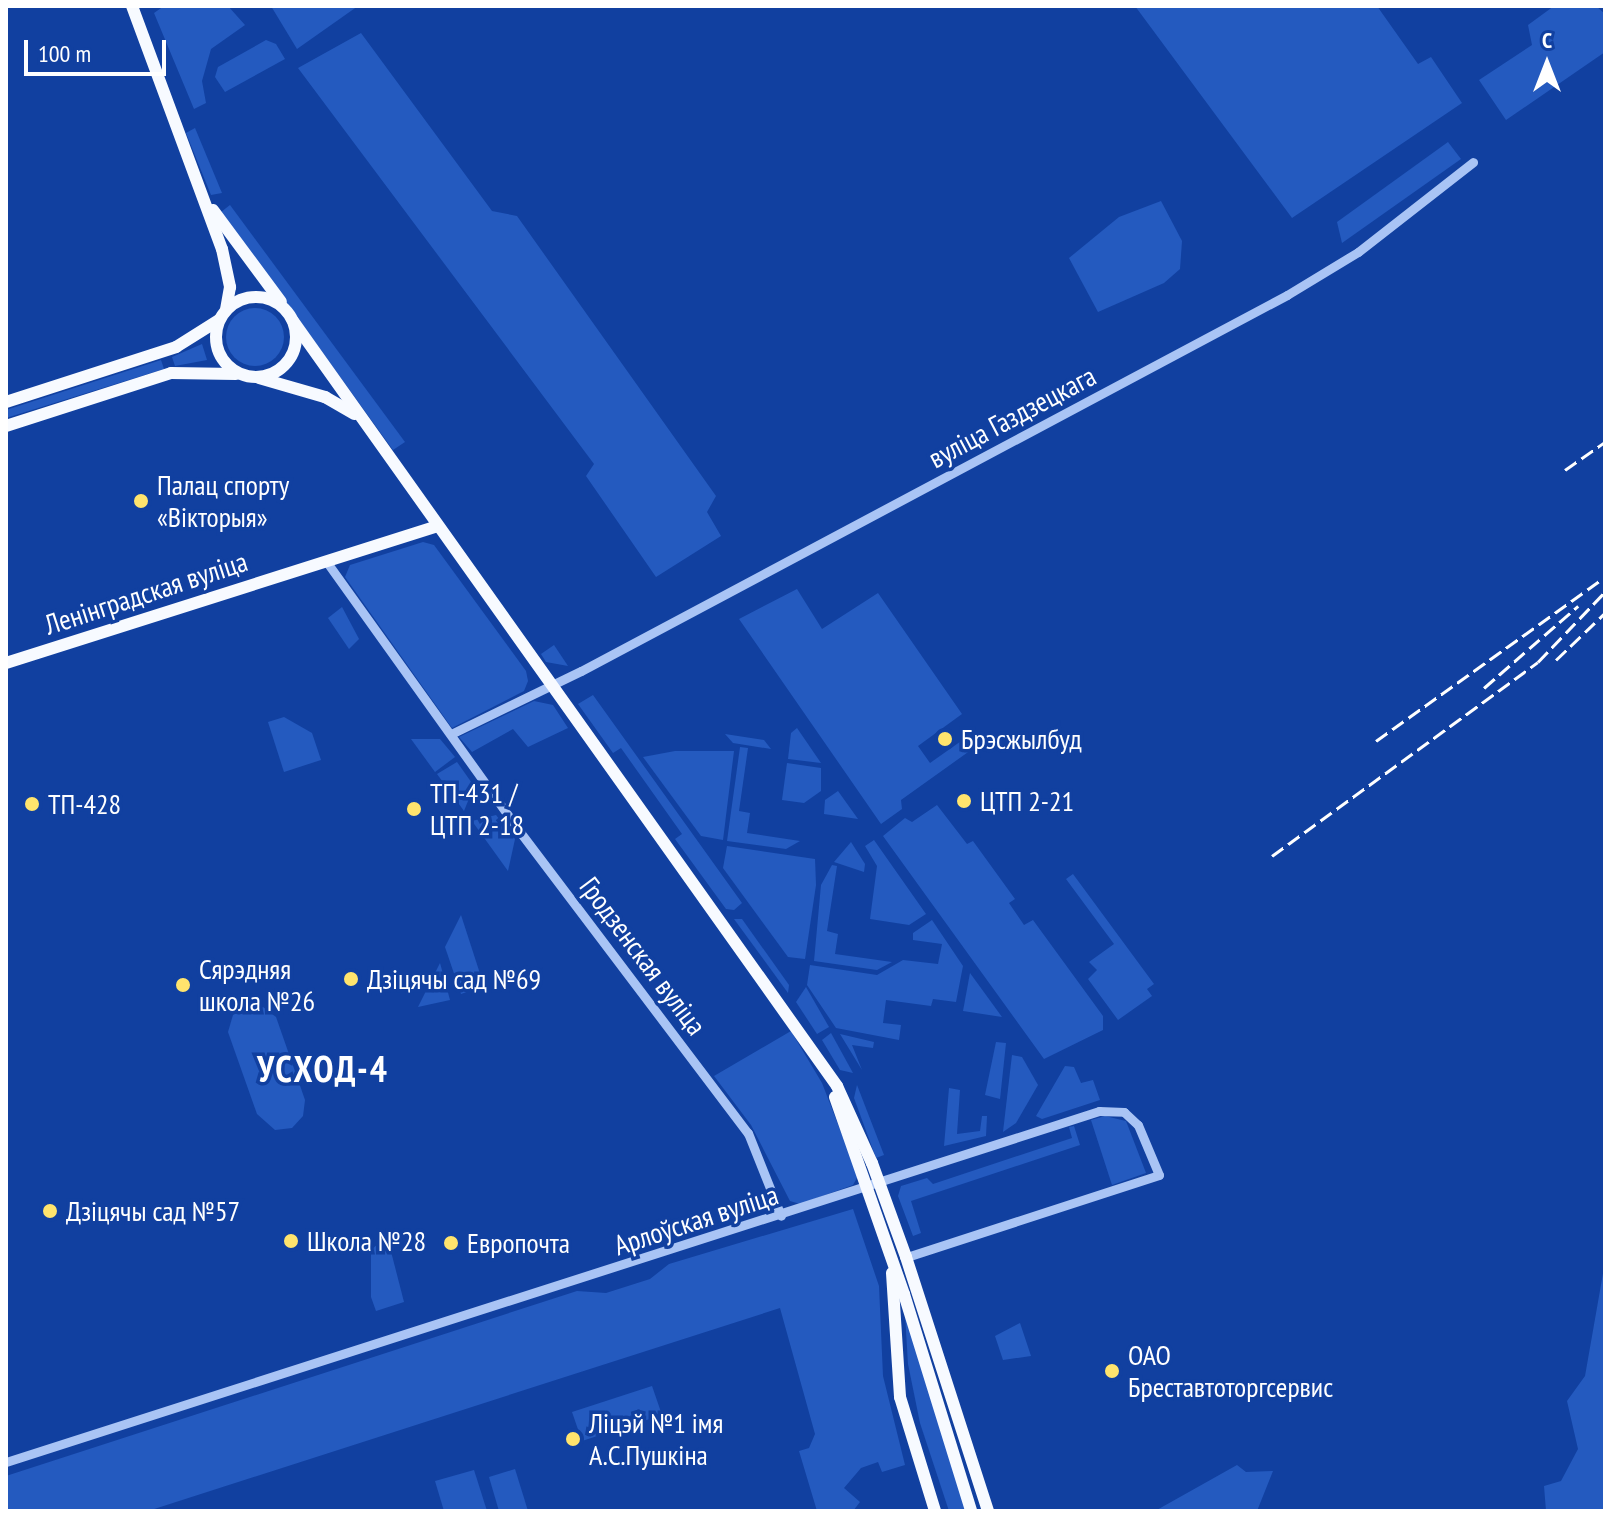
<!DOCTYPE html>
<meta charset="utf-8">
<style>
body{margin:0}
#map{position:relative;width:1611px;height:1517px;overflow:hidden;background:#1140a0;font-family:"PT Sans Narrow",sans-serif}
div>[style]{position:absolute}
.green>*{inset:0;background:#245abf}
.round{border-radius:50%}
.minor>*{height:9px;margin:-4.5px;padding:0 4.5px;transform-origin:4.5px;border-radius:4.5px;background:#a9c4f5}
.major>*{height:12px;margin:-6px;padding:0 6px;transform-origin:6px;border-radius:6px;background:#f7faff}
.major>.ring{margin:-6px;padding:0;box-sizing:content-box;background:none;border:12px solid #f7faff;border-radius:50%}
.rail>*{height:3px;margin-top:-1.5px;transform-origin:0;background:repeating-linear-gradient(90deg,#fff 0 14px,transparent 0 20px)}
.dots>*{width:22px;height:22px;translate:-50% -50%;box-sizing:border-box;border:4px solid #1140a0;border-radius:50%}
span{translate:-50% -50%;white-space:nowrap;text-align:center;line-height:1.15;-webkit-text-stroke:7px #1140a0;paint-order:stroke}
.street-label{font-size:28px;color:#fff}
.poi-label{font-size:28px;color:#fff}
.left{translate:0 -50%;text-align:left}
.district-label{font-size:36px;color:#fff;font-weight:700;letter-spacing:2px}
.frame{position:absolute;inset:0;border:8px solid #fff;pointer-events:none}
.north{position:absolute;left:1507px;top:24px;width:80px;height:80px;-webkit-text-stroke:6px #1140a0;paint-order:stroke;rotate:0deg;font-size:22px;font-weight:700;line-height:32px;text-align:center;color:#fff}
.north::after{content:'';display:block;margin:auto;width:28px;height:36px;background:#fff;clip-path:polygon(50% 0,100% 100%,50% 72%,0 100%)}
.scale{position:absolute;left:24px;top:40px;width:142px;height:36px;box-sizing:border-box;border:4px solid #fff;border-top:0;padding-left:10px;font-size:24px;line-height:28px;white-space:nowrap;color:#fff;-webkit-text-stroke:6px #1140a0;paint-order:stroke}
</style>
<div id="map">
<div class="green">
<i style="clip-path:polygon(164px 6px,228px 6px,245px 25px,211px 49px,202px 81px,206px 103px,194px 109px,154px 13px)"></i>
<i style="clip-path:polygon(271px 6px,358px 6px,297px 49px)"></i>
<i style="clip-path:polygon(1135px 6px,1377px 6px,1418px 64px,1431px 57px,1462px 103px,1292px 218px)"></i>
<i style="clip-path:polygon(1554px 6px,1596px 6px,1605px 14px,1605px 52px,1506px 120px,1479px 80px,1532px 45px,1528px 25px)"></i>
<i style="clip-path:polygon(361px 33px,492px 211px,517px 216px,716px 496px,707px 512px,721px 536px,656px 577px,586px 476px,594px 464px,298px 68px)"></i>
<i style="clip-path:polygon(266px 40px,276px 44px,285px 59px,225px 92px,215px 77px,218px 67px)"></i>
<i style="clip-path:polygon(195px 128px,222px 193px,211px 195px,186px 133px)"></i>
<i style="clip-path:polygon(1448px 142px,1461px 159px,1342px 243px,1337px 222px)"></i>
<i style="clip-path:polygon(1161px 201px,1182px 241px,1180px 269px,1164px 283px,1098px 312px,1069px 258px,1119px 217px)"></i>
<i style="clip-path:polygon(230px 205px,405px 442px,393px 450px,221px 212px)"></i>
<i class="round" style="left:226px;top:308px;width:58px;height:58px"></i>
<i style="clip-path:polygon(202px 344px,207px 360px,175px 366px,172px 357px)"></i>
<i style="clip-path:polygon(161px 360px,164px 369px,6px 418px,6px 410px)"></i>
<i style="clip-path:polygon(423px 542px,434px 545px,526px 671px,528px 681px,524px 691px,452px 728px,345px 577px,350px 565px)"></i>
<i style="clip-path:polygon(797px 589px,822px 629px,878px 593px,962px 714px,918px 746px,930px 763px,964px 739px,971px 750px,901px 800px,902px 809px,881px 824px,739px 619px)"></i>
<i style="clip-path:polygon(342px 607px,359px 639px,349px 649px,328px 618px)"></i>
<i style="clip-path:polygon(554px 645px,568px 666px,546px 662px,541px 654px)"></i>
<i style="clip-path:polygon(593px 695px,742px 903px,734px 910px,726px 909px,675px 839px,682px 834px,621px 748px,613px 753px,578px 704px)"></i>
<i style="clip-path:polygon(534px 701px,553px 705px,568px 728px,528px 747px,513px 729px,472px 752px,459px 737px)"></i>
<i style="clip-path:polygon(284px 717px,312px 733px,321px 760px,284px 772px,268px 722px)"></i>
<i style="clip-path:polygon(797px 728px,821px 763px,788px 759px,791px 733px)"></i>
<i style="clip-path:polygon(725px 734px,764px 740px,771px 749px,733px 743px)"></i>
<i style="clip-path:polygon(411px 739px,440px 739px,455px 757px,435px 772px)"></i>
<i style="clip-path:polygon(740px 747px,748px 748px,739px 811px,750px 813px,747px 833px,800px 841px,786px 849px,727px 841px)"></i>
<i style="clip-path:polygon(675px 751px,734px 751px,723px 840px,701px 836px,643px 757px)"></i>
<i style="clip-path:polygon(457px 762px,474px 786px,464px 811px,437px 774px)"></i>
<i style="clip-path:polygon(787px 763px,821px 768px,821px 791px,804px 803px,782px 800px)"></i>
<i style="clip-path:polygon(838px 791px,858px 819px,824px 814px,825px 800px)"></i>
<i style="clip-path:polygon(937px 805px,967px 844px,973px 841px,1015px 899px,1009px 903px,1024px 925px,1033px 920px,1103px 1016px,1103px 1030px,1044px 1059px,883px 836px,905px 818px,912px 822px)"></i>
<i style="clip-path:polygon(496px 815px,515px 839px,508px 871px,472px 821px)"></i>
<i style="clip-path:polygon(874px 840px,926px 914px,909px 925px,870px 919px,877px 866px,865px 846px)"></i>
<i style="clip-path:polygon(851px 842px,865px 864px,864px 872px,834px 862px)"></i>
<i style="clip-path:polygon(727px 846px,815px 859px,816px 885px,805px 959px,788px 957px,723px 868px)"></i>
<i style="clip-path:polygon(832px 865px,837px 866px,827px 931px,838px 934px,835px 954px,892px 962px,877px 970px,814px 961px,821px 885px)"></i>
<i style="clip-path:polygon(1073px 874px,1154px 984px,1147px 989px,1152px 996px,1118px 1020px,1088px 979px,1097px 970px,1089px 962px,1114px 944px,1066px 879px)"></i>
<i style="clip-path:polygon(461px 915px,484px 986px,461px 994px,445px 947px)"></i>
<i style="clip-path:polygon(734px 919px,742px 919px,789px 985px,788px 993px)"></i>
<i style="clip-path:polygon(932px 920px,963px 966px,956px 1002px,933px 999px,931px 1006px,886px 1000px,883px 1023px,901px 1025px,899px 1040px,836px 1028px,807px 985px,810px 965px,877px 975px,903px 960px,938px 964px,942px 944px,913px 940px,913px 933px)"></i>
<i style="clip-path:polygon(440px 963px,450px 1000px,418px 1007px)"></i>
<i style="clip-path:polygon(970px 973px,1002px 1017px,963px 1011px)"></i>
<i style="clip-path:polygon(806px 987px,829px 1027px,817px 1034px,796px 1002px)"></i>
<i style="clip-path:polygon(246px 1006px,263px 1007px,276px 1017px,305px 1100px,303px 1116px,292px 1128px,275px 1130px,257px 1114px,228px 1032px,233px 1015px)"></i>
<i style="clip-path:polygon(791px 1031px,822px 1083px,858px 1176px,853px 1185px,800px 1204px,790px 1201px,751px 1125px,714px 1076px)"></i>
<i style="clip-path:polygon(831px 1033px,853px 1073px,840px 1070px,822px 1040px)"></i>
<i style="clip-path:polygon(840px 1034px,874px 1042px,873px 1048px,852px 1045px,862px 1070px)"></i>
<i style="clip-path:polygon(996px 1042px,1006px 1043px,1000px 1099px,985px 1095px)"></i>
<i style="clip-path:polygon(1012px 1055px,1022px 1057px,1038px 1085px,1016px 1123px,1003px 1132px)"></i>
<i style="clip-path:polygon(1065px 1066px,1074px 1067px,1081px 1083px,1093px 1080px,1100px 1100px,1042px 1119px,1036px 1116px)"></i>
<i style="clip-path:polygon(857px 1085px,884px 1155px,876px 1158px,854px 1098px)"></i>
<i style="clip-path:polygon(949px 1088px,960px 1090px,957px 1134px,980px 1131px,982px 1116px,987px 1116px,986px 1136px,944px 1146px)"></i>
<i style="clip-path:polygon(1105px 1116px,1126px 1121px,1146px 1173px,1112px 1185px,1091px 1120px)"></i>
<i style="clip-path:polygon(1074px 1126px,1080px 1145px,911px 1201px,921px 1233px,913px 1236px,898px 1196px,901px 1186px,927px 1178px,933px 1184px,1072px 1138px,1069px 1127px)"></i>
<i style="clip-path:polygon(853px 1209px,879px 1286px,883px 1376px,905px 1465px,882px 1472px,878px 1462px,861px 1468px,844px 1488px,860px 1502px,853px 1511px,817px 1511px,799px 1451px,809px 1448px,815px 1434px,780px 1308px,148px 1511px,6px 1511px,6px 1476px,577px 1291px,606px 1293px,650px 1279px,669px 1264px)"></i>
<i style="clip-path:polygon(387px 1236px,404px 1302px,376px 1311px,371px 1297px,371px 1250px)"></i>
<i style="clip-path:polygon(1605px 1262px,1605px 1511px,1546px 1511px,1544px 1486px,1561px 1481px,1578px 1449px,1567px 1401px,1585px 1376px)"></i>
<i style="clip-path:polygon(904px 1297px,971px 1511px,949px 1511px,920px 1423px,908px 1364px)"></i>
<i style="clip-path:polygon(1020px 1323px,1031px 1356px,1003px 1360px,995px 1336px)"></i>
<i style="clip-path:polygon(652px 1386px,662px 1415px,582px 1441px,572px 1412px)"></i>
<i style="clip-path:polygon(1237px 1465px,1246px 1472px,1273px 1471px,1257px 1511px,1155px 1511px)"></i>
<i style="clip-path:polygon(515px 1469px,528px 1511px,499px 1511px,489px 1477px)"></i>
<i style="clip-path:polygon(474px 1470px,487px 1511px,444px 1511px,435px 1481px)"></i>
</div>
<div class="minor">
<i style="left:326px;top:561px;width:333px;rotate:54.4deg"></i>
<i style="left:520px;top:832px;width:378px;rotate:52.9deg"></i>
<i style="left:748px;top:1133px;width:89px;rotate:68.3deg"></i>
<i style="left:451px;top:734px;width:144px;rotate:-25.9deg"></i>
<i style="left:581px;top:671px;width:800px;rotate:-28.04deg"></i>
<i style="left:1287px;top:295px;width:83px;rotate:-31.2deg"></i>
<i style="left:1358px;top:252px;width:146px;rotate:-38deg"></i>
<i style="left:6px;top:1462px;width:1148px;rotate:-17.8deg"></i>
<i style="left:1099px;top:1111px;width:25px;rotate:2deg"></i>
<i style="left:1124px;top:1112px;width:19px;rotate:43deg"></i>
<i style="left:1138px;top:1125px;width:54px;rotate:67.2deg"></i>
<i style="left:1159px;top:1175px;width:266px;rotate:162deg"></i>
</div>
<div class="major">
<i style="left:132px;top:6px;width:259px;rotate:69.7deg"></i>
<i style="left:222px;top:249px;width:39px;rotate:78deg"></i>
<i style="left:230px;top:287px;width:22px;rotate:100deg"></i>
<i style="left:213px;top:210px;width:114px;rotate:53.5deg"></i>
<i class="ring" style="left:216px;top:297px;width:68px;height:68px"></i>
<i style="left:293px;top:321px;width:939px;rotate:54.58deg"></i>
<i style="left:837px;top:1086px;width:85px;rotate:65.6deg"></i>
<i style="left:872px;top:1163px;width:100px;rotate:70.1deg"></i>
<i style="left:906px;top:1257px;width:267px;rotate:72.1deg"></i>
<i style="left:259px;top:378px;width:69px;rotate:16.1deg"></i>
<i style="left:325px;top:397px;width:34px;rotate:30deg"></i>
<i style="left:6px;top:402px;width:179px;rotate:-17.9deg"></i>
<i style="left:176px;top:347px;width:51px;rotate:-32.1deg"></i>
<i style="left:6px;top:426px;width:173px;rotate:-17.8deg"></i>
<i style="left:171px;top:373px;width:65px;rotate:0.9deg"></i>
<i style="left:6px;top:663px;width:453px;rotate:-17.6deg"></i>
<i style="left:835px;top:1097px;width:209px;rotate:70.7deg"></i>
<i style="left:904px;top:1294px;width:227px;rotate:72.8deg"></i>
<i style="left:892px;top:1273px;width:124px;rotate:86.3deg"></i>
<i style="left:900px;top:1397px;width:119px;rotate:72.9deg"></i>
</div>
<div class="rail">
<i style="left:1565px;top:470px;width:49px;rotate:-35deg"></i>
<i style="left:1556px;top:660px;width:68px;rotate:-43.8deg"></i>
<i style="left:1484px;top:688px;width:125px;rotate:-41.1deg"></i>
<i style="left:1376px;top:741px;width:282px;rotate:-35.6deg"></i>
<i style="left:1272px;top:856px;width:329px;rotate:-36.1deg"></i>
<i style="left:1538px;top:662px;width:97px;rotate:-46.3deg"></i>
</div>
<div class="dots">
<i style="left:141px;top:501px;background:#ffe46d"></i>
<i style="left:945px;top:739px;background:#ffe46d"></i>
<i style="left:964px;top:801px;background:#ffe46d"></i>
<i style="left:32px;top:804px;background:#ffe46d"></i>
<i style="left:414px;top:809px;background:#ffe46d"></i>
<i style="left:351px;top:979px;background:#ffe46d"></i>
<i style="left:183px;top:985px;background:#ffe46d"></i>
<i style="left:50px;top:1211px;background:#ffe46d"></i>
<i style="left:291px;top:1241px;background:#ffe46d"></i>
<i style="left:451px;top:1243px;background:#ffe46d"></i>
<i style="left:1112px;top:1371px;background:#ffe46d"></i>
<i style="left:573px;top:1439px;background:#ffe46d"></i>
</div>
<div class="street-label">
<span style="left:1012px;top:417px;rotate:-28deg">вуліца Газдзецкага</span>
<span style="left:146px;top:593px;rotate:-18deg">Ленінградская вуліца</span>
<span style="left:643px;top:956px;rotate:53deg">Гродзенская вуліца</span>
<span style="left:696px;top:1220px;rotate:-18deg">Арлоўская вуліца</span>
</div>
<div class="poi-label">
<span class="left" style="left:157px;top:501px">Палац спорту<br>«Вікторыя»</span>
<span class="left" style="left:961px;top:739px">Брэсжылбуд</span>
<span class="left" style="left:430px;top:809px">ТП-431 /<br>ЦТП 2-18</span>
<span class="left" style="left:980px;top:801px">ЦТП 2-21</span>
<span class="left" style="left:48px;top:804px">ТП-428</span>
<span class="left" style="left:199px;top:985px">Сярэдняя<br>школа №26</span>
<span class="left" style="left:367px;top:979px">Дзіцячы сад №69</span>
<span class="left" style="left:66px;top:1211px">Дзіцячы сад №57</span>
<span class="left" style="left:307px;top:1241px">Школа №28</span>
<span class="left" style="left:467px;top:1243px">Европочта</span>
<span class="left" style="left:1128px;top:1371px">ОАО<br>Бреставтоторгсервис</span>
<span class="left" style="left:589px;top:1439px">Ліцэй №1 імя<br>А.С.Пушкіна</span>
</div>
<div class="district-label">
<span style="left:323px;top:1069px">УСХОД-4</span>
</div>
<div class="frame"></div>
<div class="north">С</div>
<div class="scale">100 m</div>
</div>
